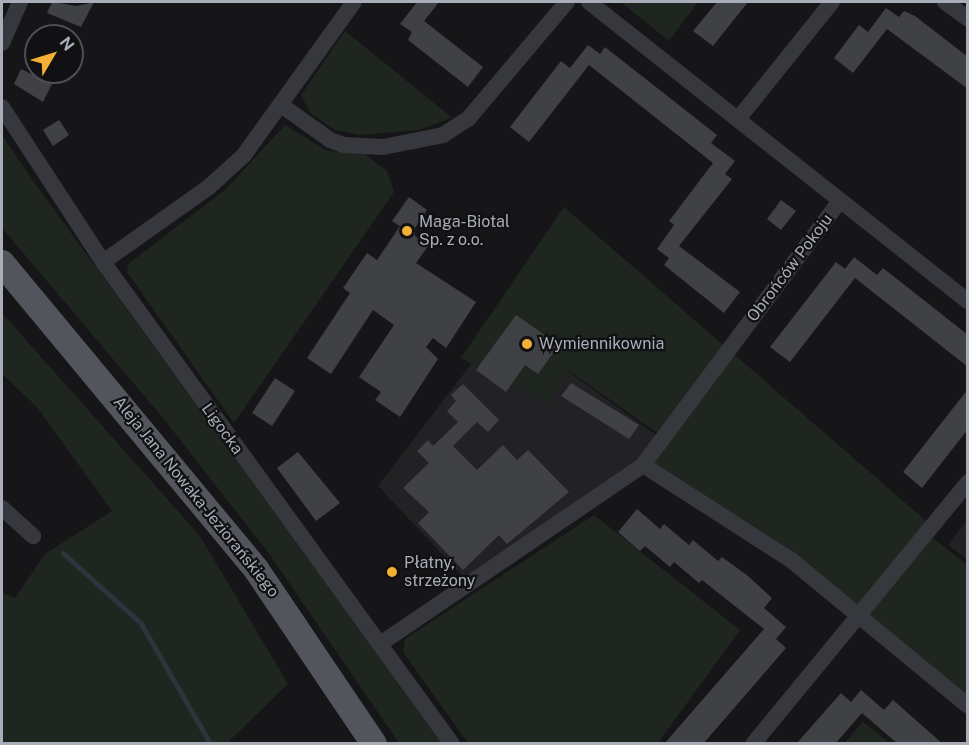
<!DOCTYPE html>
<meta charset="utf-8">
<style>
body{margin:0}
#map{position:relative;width:969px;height:745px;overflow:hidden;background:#161618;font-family:"Public Sans",sans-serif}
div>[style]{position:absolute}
.built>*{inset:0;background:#222225}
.green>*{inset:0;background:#1e261f}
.stream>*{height:4.5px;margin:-2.25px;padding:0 2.25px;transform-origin:2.25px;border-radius:2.25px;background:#2c353c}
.building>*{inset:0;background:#404145}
.minor>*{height:16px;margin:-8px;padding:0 8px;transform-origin:8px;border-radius:8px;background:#37383d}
.primary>*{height:26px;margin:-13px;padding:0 13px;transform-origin:13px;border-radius:13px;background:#53555c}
.dots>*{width:16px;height:16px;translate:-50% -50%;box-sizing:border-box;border:3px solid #111113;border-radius:50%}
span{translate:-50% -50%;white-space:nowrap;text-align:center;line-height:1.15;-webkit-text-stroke:4.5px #111113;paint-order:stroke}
.poi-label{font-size:16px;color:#a8adb8}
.left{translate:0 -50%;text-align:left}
.street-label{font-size:16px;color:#a8adb8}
.frame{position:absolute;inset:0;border:3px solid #a8adb8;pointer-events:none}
.north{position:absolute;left:24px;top:24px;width:60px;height:60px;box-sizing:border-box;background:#111113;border:2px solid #4d4f55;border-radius:50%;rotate:52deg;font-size:16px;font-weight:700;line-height:24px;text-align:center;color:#a8adb8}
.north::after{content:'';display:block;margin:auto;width:21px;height:27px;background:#f2b134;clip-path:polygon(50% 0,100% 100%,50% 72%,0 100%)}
</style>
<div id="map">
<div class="built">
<i style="clip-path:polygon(484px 347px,559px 365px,659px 437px,643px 460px,468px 582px,378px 486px)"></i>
<i style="clip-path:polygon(967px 520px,968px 560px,967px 560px,948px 545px)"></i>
</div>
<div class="green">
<i style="clip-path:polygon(621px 2px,698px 2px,669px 41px)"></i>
<i style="clip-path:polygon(345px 31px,450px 116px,451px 118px,419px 130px,360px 135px,335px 130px,310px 113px,301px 95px)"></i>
<i style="clip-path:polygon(285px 125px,327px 151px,365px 154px,387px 171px,394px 192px,234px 423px,127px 272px,128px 264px,225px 190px)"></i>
<i style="clip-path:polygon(2px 135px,34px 182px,442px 743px,399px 743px,270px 555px,163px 418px,2px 228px)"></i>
<i style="clip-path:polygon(564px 207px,932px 526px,927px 533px,967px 565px,967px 706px,861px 616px,643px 465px,663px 437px,569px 371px,546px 401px,461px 358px)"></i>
<i style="clip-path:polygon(2px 313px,200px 536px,288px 684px,227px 743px,2px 743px,2px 593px,15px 598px,45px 554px,112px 511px,37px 407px,2px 374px)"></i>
<i style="clip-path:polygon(594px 515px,740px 630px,658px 743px,468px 743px,403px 652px,405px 639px)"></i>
<i style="clip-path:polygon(863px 722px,890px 743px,844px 743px)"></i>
</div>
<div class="stream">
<i style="left:63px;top:553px;width:105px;rotate:41.9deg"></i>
<i style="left:141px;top:623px;width:140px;rotate:60deg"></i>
</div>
<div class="building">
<i style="clip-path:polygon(52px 2px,77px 6px,94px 2px,81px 27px,47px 13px)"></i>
<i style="clip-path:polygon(417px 2px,439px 2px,424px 21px,483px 67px,468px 87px,408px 40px,412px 32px,400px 24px)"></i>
<i style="clip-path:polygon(717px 2px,748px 2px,713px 46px,693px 31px)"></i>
<i style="clip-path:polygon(886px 8px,899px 17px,904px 11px,915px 16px,968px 57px,968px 89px,887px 29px,853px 73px,834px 58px,859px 25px,868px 32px)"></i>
<i style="clip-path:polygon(588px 45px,600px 54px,605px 47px,717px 135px,711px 143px,735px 161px,725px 174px,732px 179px,679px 246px,740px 292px,724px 313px,664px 265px,669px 258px,657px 249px,674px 225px,669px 221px,713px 163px,589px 65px,529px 142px,510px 127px,561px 61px,570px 68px)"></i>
<i style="clip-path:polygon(21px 69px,52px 84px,43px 102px,14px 84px)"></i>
<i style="clip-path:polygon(59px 120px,69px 135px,53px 146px,43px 130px)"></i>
<i style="clip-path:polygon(409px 197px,427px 210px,415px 228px,415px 236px,428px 246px,416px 263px,476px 302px,446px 348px,433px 338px,426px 347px,438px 359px,400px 417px,375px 400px,381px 392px,359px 377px,394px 325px,373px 310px,331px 374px,307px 358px,350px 293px,343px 288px,367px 253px,377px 260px,400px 226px,392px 221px)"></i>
<i style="clip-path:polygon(781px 200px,796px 211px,781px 230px,767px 219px)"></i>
<i style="clip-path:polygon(854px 257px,877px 275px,883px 268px,968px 335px,968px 367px,855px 278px,790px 362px,770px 347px,836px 262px,845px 269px)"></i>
<i style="clip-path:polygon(516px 315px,559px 345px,538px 374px,525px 365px,506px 392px,476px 370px)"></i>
<i style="clip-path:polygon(275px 378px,295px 391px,272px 426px,252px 413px)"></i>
<i style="clip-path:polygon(571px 383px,639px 425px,629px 439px,561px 396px)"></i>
<i style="clip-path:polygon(463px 384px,499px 420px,488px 432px,477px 422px,453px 446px,477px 470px,503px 445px,517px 460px,528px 450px,569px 492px,507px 544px,499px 535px,463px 570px,418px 523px,429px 512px,403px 488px,429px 463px,417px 451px,428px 440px,433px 446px,458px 422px,447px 411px,456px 401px,451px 395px)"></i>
<i style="clip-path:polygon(968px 389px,968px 429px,922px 488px,903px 472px)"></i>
<i style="clip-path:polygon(298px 452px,340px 503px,316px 521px,277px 468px)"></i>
<i style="clip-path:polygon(637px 509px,660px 529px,664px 524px,689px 545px,693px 540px,718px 561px,722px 557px,748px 576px,772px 598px,764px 608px,786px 627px,776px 639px,786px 648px,703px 744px,664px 744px,764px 629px,702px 580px,699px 583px,674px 562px,670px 567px,645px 546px,640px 551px,618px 532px)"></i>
<i style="clip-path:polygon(861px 690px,884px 710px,893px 700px,943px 744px,898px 744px,862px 713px,835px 744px,796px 744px,841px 693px,851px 702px)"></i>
</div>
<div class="minor">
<i style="left:589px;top:2px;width:483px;rotate:38.3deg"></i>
<i style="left:945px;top:2px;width:29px;rotate:36deg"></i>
<i style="left:2px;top:43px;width:45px;rotate:-66.3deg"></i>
<i style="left:281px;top:105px;width:60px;rotate:35.5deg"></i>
<i style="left:330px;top:140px;width:15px;rotate:20deg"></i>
<i style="left:344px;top:145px;width:39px;rotate:3deg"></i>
<i style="left:383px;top:147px;width:61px;rotate:-11.3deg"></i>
<i style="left:443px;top:135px;width:30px;rotate:-33deg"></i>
<i style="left:468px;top:119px;width:153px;rotate:-49.8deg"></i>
<i style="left:2px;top:107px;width:185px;rotate:56.9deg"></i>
<i style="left:103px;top:262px;width:595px;rotate:54.09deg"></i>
<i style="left:738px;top:119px;width:150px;rotate:-51.2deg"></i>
<i style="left:103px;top:262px;width:130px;rotate:-35.3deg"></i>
<i style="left:209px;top:187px;width:47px;rotate:-42.4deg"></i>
<i style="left:244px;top:155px;width:188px;rotate:-54.3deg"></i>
<i style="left:643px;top:465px;width:176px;rotate:32.7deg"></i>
<i style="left:791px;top:560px;width:229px;rotate:39.5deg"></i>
<i style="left:2px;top:508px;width:42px;rotate:42.1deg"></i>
<i style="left:380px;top:644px;width:318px;rotate:-34.2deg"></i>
<i style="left:643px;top:465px;width:329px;rotate:-53.3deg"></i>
<i style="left:753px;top:744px;width:339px;rotate:-50.6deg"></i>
</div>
<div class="primary">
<i style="left:2px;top:263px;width:398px;rotate:50.3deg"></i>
<i style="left:256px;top:569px;width:211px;rotate:56deg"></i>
</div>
<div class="dots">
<i style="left:407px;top:231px;background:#f2b134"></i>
<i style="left:527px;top:344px;background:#f2b134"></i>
<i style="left:392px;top:572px;background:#f2b134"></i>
</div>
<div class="poi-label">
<span class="left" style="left:419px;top:231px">Maga-Biotal<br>Sp. z o.o.</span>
<span class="left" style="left:539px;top:344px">Wymiennikownia</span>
<span class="left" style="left:404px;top:572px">Płatny,<br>strzeżony</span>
</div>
<div class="street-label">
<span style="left:790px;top:268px;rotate:-53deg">Obrońców Pokoju</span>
<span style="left:222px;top:429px;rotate:54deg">Ligocka</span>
<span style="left:196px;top:497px;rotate:51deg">Aleja Jana Nowaka-Jeziorańskiego</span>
</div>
<div class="frame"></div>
<div class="north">N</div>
</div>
